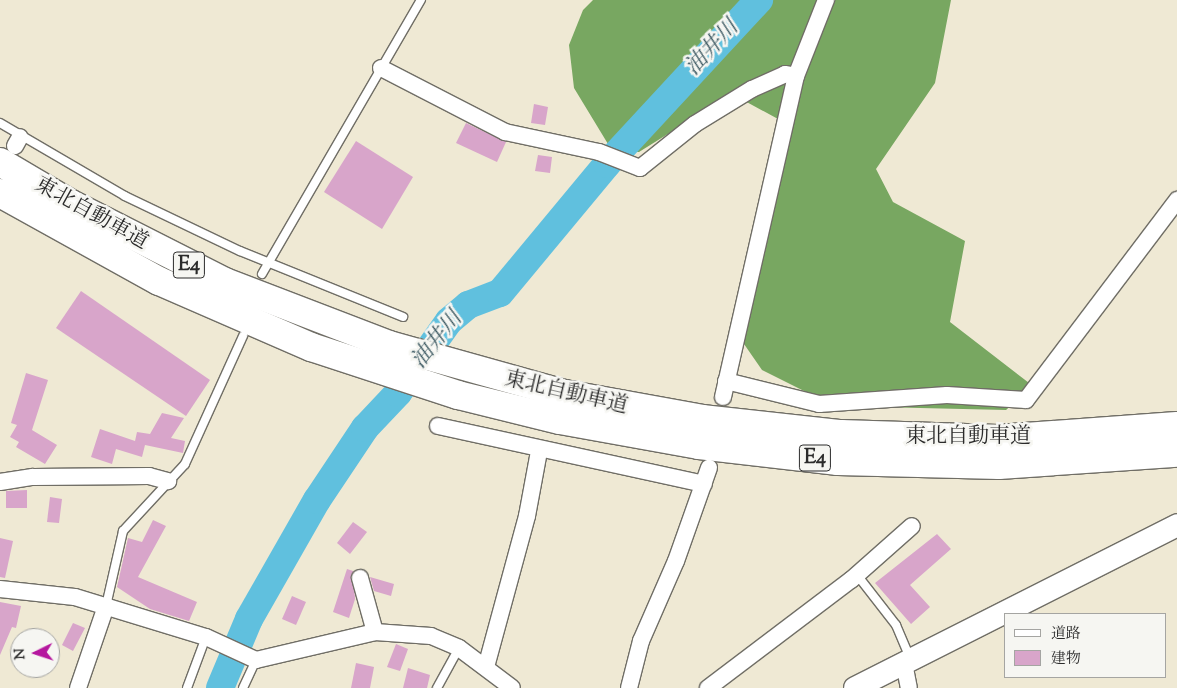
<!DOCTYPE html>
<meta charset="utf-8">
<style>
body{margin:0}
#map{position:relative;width:1177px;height:688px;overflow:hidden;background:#efe9d4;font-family:"Sorts Mill Goudy","Noto Serif JP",serif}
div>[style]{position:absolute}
.forest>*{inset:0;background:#78a761}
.river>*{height:28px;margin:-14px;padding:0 14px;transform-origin:14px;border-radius:14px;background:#60c0de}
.building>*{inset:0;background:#d8a5ca}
.roads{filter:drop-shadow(1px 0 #706e66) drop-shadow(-1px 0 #706e66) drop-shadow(0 1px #706e66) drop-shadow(0 -1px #706e66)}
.lane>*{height:8px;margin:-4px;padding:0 4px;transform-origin:4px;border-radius:4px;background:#fff}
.street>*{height:16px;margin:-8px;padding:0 8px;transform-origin:8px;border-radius:8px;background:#fff}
.secondary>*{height:22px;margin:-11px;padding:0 11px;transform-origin:11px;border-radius:11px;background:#fff}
.highway>*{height:28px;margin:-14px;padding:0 14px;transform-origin:14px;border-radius:14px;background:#fff}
span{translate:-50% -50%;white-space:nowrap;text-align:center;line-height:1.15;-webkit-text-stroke:5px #f6f6f2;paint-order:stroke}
.shield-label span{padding:1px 4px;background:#f6f6f2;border:1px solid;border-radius:4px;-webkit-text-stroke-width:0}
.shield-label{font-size:20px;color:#2b2b2b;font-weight:700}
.street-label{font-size:21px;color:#2b2b2b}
.water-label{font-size:22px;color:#3b5861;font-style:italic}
.legend{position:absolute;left:1004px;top:613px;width:162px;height:65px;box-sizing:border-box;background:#f6f6f2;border:1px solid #a5a5a2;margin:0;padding:6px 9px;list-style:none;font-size:15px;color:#2b2b2b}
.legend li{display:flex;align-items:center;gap:10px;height:25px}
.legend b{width:25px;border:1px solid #a5a5a2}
.north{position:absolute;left:10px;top:628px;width:50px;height:50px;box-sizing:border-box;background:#f6f6f2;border:1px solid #a5a5a2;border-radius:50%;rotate:266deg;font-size:14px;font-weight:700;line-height:20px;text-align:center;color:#2b2b2b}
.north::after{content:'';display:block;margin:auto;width:18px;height:22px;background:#b5179e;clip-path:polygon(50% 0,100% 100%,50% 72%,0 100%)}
</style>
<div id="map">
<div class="forest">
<i style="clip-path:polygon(593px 0,951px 0,935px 83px,876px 169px,893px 202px,965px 241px,950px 322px,1033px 386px,1006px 410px,834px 406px,762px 370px,735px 331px,789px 125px,732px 94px,639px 152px,621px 151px,608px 144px,574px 88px,569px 45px,583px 10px)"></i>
</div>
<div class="river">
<i style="left:220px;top:688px;width:75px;rotate:-67.2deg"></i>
<i style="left:249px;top:619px;width:137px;rotate:-60.3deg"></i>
<i style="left:317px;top:500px;width:87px;rotate:-56.3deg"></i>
<i style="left:365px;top:428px;width:48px;rotate:-46.7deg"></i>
<i style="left:398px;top:393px;width:88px;rotate:-54.7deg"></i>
<i style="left:449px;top:321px;width:25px;rotate:-40deg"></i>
<i style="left:468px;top:305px;width:34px;rotate:-21deg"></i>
<i style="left:500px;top:293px;width:168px;rotate:-50.3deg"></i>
<i style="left:607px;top:164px;width:224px;rotate:-47.2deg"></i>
</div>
<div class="building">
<i style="clip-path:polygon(534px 104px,548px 107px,545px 125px,531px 123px)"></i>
<i style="clip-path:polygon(466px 123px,506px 142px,497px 162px,456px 143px)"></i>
<i style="clip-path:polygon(356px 141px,413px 177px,382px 229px,324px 192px)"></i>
<i style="clip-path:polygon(538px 155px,552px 157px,550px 173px,535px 171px)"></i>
<i style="clip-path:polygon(81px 291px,210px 380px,186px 416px,56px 328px)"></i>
<i style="clip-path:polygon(26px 373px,48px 380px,32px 430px,57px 445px,45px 464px,16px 447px,19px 442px,10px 437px,17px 425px,11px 423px)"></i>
<i style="clip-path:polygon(162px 413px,184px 418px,171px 438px,185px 441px,183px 453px,145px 445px,142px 457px,116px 449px,112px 464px,91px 457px,100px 429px,135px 441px,137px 432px,150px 434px)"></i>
<i style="clip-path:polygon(27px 490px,27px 508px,6px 508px,6px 491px)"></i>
<i style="clip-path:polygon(50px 497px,62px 499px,59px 523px,47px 522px)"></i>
<i style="clip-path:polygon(153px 520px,166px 526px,138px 577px,197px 602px,189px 621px,150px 609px,117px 587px,128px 538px,142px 542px)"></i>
<i style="clip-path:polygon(353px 522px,367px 532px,350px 554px,337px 543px)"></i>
<i style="clip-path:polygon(937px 534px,951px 549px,910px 585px,930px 607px,911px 624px,875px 583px)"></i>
<i style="clip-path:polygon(0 538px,13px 541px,5px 578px,0 577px)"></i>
<i style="clip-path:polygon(347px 569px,353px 571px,355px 599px,349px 618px,333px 612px)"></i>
<i style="clip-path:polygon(370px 577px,394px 584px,391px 596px,374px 591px)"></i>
<i style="clip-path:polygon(292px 596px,306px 602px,296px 625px,282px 619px)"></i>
<i style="clip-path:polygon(0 602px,21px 606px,16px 628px,12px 627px,0 655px)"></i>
<i style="clip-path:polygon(73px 623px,85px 628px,73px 651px,62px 645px)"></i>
<i style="clip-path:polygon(396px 644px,408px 649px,400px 671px,387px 667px)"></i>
<i style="clip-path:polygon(356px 663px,374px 667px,370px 688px,351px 688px)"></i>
<i style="clip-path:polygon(408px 668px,430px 675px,427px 688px,403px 688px)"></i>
</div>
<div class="roads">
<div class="lane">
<i style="left:0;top:123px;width:145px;rotate:30.3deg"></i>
<i style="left:125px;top:196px;width:127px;rotate:25.6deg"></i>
<i style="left:240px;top:251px;width:176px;rotate:22deg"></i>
<i style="left:262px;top:274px;width:317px;rotate:-59.9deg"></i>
<i style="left:853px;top:579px;width:8px;rotate:7deg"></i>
<i style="left:861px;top:580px;width:57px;rotate:52.1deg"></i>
<i style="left:896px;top:625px;width:36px;rotate:67deg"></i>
<i style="left:106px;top:606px;width:77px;rotate:-77.2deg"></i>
<i style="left:123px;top:531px;width:91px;rotate:-47.2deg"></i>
<i style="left:185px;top:464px;width:141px;rotate:-65.6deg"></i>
<i style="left:187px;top:688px;width:54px;rotate:-69.6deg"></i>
<i style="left:243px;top:688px;width:31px;rotate:-65deg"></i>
<i style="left:437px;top:688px;width:46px;rotate:-61.2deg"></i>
</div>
<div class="street">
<i style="left:381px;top:68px;width:140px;rotate:27.3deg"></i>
<i style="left:505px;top:132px;width:96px;rotate:12deg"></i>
<i style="left:599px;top:152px;width:44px;rotate:21.3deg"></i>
<i style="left:640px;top:168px;width:70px;rotate:-38.7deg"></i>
<i style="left:695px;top:124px;width:67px;rotate:-31.6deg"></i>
<i style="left:752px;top:89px;width:36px;rotate:-24deg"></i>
<i style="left:785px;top:74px;width:11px;rotate:10deg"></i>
<i style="left:15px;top:146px;width:10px;rotate:-61deg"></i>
<i style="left:726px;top:381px;width:96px;rotate:13.9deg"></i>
<i style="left:819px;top:404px;width:128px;rotate:-4deg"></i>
<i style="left:947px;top:395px;width:79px;rotate:3.6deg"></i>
<i style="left:1026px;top:400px;width:251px;rotate:-52.9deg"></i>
<i style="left:723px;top:397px;width:329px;rotate:-77.2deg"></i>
<i style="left:796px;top:76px;width:82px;rotate:-68.5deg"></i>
<i style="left:438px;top:426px;width:272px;rotate:12.3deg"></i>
<i style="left:0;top:482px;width:33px;rotate:-9deg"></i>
<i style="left:33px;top:477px;width:116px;rotate:-0.5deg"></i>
<i style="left:149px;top:476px;width:20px;rotate:15deg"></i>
<i style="left:360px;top:578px;width:56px;rotate:74.5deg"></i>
<i style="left:0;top:589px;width:75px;rotate:6.1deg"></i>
<i style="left:75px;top:597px;width:137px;rotate:17deg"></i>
<i style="left:206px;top:637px;width:55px;rotate:24.7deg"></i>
<i style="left:256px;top:660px;width:122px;rotate:-13.2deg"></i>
<i style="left:375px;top:632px;width:56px;rotate:4.1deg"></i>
<i style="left:431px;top:636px;width:30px;rotate:23deg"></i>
<i style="left:459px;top:648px;width:66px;rotate:37deg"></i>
<i style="left:904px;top:663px;width:25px;rotate:79deg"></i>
<i style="left:486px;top:667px;width:156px;rotate:-74.8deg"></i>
<i style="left:527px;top:516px;width:66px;rotate:-79.5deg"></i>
<i style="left:78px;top:688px;width:87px;rotate:-71.1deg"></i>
<i style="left:629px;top:688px;width:49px;rotate:-75.7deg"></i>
<i style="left:641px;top:641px;width:87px;rotate:-66.4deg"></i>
<i style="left:676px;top:561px;width:99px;rotate:-70.5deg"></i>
<i style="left:708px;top:688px;width:179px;rotate:-37.1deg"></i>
<i style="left:851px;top:580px;width:81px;rotate:-41.5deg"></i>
</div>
<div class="secondary">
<i style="left:855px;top:688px;width:361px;rotate:-26.8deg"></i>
</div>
<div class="highway">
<i style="left:0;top:162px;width:82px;rotate:30.6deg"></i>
<i style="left:71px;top:204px;width:173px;rotate:26.9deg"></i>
<i style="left:225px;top:282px;width:176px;rotate:21deg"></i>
<i style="left:389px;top:345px;width:183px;rotate:15.6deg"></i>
<i style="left:565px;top:394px;width:139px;rotate:10.3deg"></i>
<i style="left:702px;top:419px;width:140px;rotate:6.2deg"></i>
<i style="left:841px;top:434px;width:157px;rotate:1.8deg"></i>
<i style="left:998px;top:439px;width:179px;rotate:-4.2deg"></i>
<i style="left:0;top:193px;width:182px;rotate:29deg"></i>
<i style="left:159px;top:281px;width:166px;rotate:23.5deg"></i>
<i style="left:311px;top:347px;width:155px;rotate:18.1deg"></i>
<i style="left:458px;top:395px;width:105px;rotate:13.8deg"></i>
<i style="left:560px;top:420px;width:141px;rotate:10.2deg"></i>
<i style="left:699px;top:445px;width:140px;rotate:6.6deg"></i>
<i style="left:838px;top:461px;width:161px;rotate:1.4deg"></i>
<i style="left:999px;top:465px;width:178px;rotate:-3.9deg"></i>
</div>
</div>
<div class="shield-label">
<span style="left:189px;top:265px">E4</span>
<span style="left:815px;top:458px">E4</span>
</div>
<div class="street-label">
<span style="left:91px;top:214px;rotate:29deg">東北自動車道</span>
<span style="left:566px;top:393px;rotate:13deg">東北自動車道</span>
<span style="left:968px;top:437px">東北自動車道</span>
</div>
<div class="water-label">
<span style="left:713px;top:49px;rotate:-47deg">油井川</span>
<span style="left:438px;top:341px;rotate:-51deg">油井川</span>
</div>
<ul class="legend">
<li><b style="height:6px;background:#fff"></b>道路</li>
<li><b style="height:14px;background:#d8a5ca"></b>建物</li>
</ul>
<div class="north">N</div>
</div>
